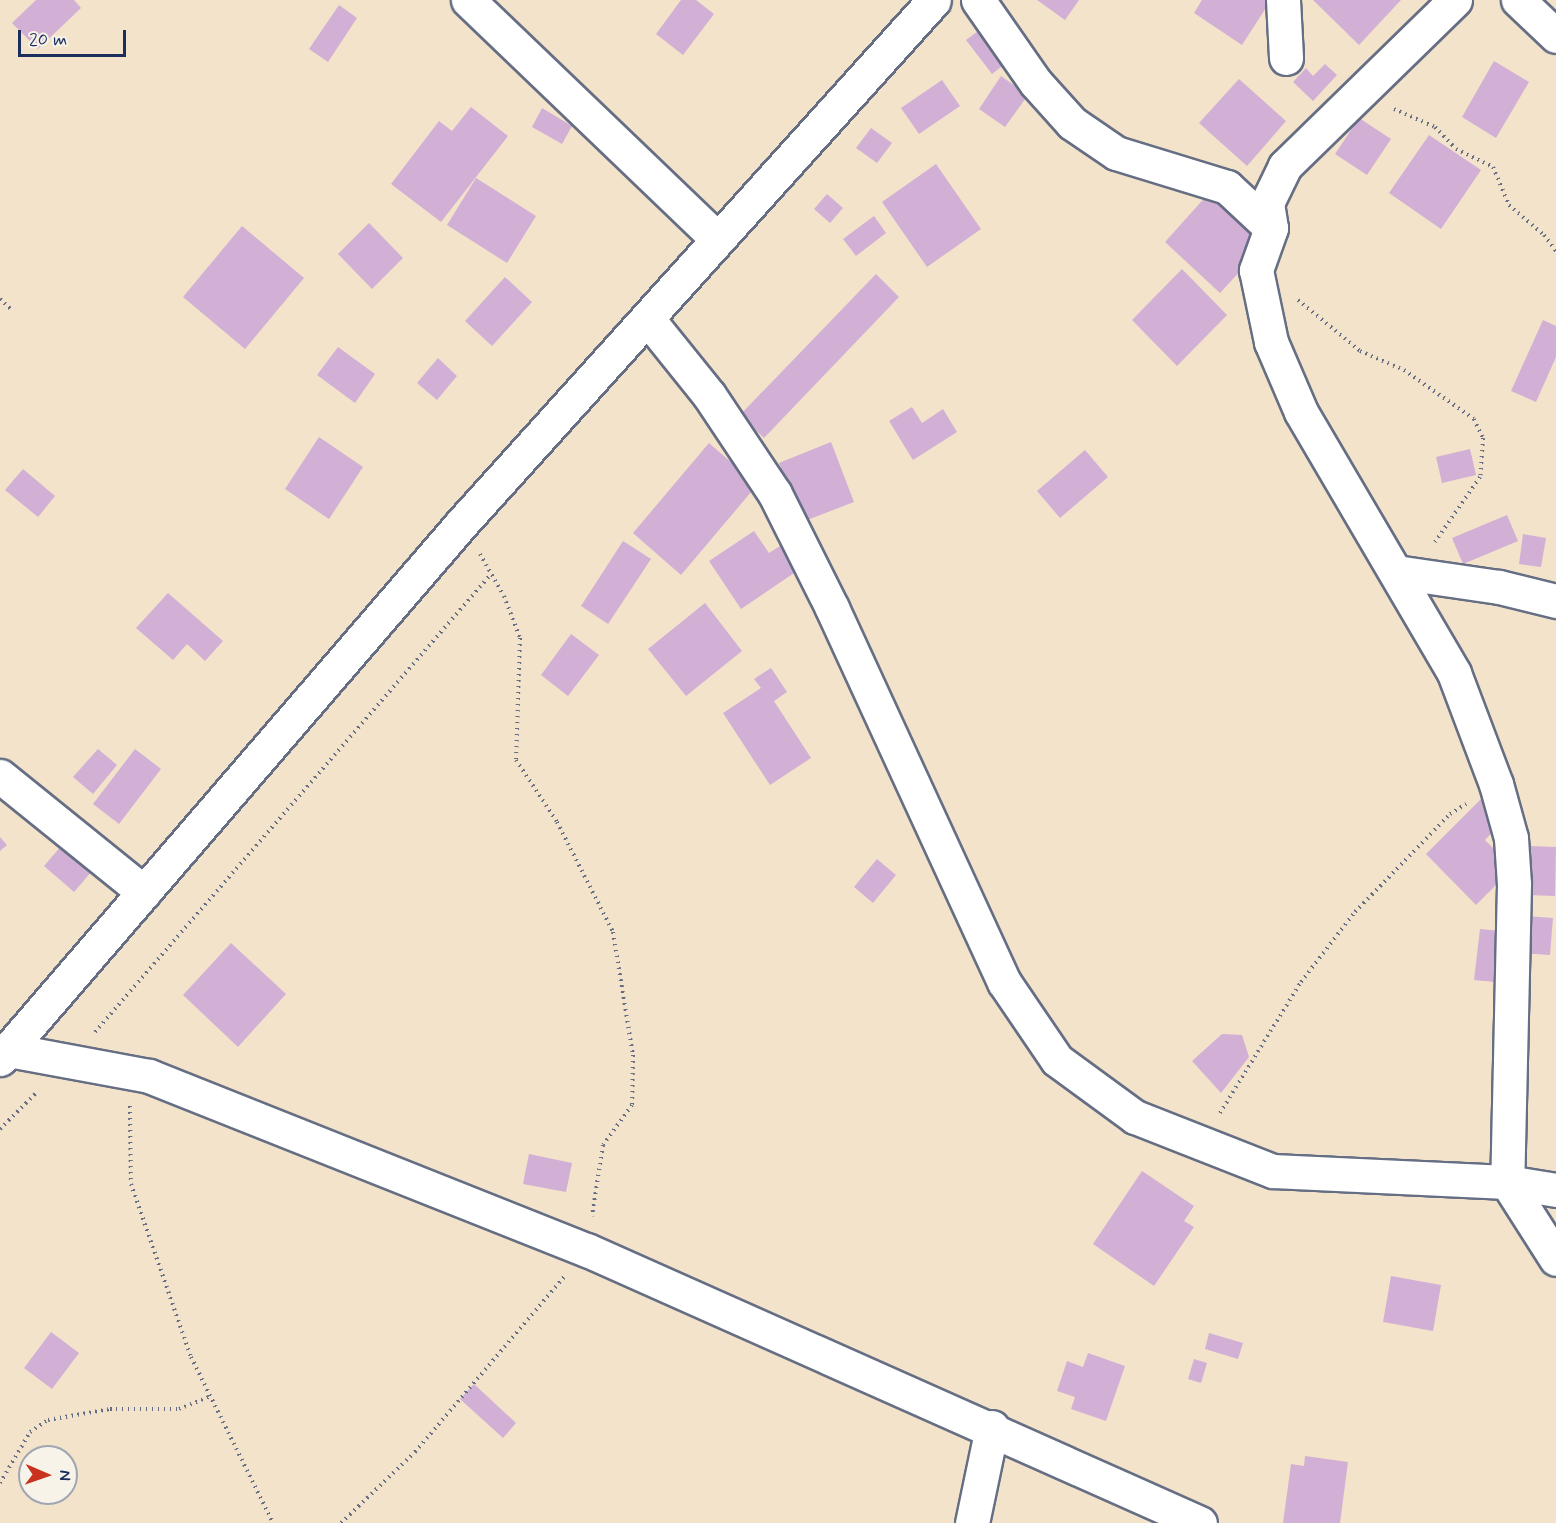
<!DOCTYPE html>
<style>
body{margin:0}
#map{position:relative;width:1556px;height:1523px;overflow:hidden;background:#f2e3ca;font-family:Mynerve,sans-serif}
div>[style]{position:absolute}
.building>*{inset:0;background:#d2b0d6}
.path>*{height:4px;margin-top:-2px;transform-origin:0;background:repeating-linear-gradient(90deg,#666e84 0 1.5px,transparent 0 6px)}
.roads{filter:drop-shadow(2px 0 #666e84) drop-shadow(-2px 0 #666e84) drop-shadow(0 2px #666e84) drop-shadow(0 -2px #666e84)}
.minor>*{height:33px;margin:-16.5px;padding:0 16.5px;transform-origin:16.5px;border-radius:16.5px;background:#fff}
.secondary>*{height:33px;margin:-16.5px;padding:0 16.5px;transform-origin:16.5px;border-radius:16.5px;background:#fff}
span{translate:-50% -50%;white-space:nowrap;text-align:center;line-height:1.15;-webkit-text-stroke:5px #f7f3e8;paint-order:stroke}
.north{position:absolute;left:18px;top:1445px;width:60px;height:60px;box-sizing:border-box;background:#f7f3e8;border:2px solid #9fa5b1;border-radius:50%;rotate:92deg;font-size:16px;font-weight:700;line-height:24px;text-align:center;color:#1b2f5e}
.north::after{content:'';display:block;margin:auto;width:21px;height:27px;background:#c8321e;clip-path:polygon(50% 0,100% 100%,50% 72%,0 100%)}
.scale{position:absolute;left:18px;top:30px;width:108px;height:27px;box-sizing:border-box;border:3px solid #1b2f5e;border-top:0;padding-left:8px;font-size:18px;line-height:21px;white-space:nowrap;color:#1b2f5e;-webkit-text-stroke:4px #f7f3e8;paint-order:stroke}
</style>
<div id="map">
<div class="building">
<i style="clip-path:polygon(36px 0,74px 0,81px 8px,38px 49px,12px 23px)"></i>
<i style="clip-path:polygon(681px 0,696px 0,714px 14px,683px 55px,656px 34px)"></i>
<i style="clip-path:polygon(1037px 0,1079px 0,1065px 20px)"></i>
<i style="clip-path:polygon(1202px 0,1271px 0,1242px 45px,1194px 13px)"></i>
<i style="clip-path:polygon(1313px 0,1401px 0,1359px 45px)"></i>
<i style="clip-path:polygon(339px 5px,357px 18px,328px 62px,309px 49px)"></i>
<i style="clip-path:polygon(985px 26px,1011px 59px,992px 74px,966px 40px)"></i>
<i style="clip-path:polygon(1494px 61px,1529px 82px,1496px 138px,1462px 117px)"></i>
<i style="clip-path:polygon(1325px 64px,1337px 75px,1313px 101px,1293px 82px,1306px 68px,1313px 76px)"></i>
<i style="clip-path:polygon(1001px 76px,1028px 95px,1005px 127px,979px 109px)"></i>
<i style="clip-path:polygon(1239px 79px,1286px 121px,1247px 166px,1199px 123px)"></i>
<i style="clip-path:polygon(942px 80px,960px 106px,919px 134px,901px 108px)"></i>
<i style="clip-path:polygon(471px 107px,508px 136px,441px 222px,391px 184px,439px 121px,452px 131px)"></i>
<i style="clip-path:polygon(542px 108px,572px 126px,562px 144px,532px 127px)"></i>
<i style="clip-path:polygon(1359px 118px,1391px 139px,1367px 175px,1335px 154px)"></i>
<i style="clip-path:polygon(871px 128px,892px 143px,877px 163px,856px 148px)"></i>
<i style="clip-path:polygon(1429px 135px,1481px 170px,1441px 229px,1389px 193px)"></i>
<i style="clip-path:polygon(936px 164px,981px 229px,927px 267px,882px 202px)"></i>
<i style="clip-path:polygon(476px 178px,536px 216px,507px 263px,447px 225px)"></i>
<i style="clip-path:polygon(1209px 193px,1265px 244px,1220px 293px,1165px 242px)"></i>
<i style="clip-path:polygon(827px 194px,843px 208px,830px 223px,814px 209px)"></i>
<i style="clip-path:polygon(874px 216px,886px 233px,856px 256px,843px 239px)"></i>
<i style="clip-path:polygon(369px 223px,403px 258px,372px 289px,338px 254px)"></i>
<i style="clip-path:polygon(242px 226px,304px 278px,245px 349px,183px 297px)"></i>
<i style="clip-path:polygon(1182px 269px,1227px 315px,1177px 366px,1132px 320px)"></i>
<i style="clip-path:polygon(876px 274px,899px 297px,764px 438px,740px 415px)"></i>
<i style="clip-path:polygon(505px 277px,532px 302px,492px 346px,465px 321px)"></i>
<i style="clip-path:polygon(1543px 320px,1556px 326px,1556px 357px,1536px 402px,1511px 391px)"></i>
<i style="clip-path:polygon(338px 347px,375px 374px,355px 403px,317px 375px)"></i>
<i style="clip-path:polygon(438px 358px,457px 376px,437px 400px,417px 383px)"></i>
<i style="clip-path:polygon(912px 407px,922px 423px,943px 409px,957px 432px,913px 460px,889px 421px)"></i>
<i style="clip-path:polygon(319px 437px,363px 467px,329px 519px,285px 489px)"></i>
<i style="clip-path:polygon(831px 442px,854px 502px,802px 522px,779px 463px)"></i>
<i style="clip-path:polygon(709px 443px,757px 485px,681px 575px,633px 533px)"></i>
<i style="clip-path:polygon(1470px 449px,1476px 475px,1442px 483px,1436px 457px)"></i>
<i style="clip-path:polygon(1085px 450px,1108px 477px,1060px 518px,1037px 491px)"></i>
<i style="clip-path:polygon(23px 469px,55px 496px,38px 517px,5px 490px)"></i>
<i style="clip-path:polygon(1507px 515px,1518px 541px,1463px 564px,1452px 538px)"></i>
<i style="clip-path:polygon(754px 531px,769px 553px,780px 546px,797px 571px,741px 609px,709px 561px)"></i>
<i style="clip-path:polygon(1523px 534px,1546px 538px,1541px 567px,1519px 564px)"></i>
<i style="clip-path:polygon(623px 541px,651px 559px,608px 624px,581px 606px)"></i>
<i style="clip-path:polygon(168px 593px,223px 641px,205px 661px,187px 644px,173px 660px,136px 628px)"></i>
<i style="clip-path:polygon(705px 603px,742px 651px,686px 696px,648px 649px)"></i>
<i style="clip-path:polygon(571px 634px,599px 655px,568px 696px,541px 675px)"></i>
<i style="clip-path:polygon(771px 668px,787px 692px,774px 701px,811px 758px,770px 785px,723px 713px,761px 688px,754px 679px)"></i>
<i style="clip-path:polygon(98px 749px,117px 765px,93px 794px,73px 777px)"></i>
<i style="clip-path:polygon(135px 749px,161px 769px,119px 824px,93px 804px)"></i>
<i style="clip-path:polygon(1483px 797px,1505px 819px,1485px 840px,1513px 868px,1476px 905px,1426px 854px)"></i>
<i style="clip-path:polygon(0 837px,7px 845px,0 851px)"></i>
<i style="clip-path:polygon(62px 845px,92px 871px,74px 892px,44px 866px)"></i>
<i style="clip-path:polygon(1529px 846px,1556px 847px,1555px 896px,1527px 895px)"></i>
<i style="clip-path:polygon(877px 859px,896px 875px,873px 903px,854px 887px)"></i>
<i style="clip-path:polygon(1525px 916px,1553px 918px,1550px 955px,1522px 953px)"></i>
<i style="clip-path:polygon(1480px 929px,1511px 932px,1505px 983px,1474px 980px)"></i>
<i style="clip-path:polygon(231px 943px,286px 994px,238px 1047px,183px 995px)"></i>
<i style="clip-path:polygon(1222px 1034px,1242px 1035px,1249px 1057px,1221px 1093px,1192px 1061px)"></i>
<i style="clip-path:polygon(529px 1154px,572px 1163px,566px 1192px,523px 1184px)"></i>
<i style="clip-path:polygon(1142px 1171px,1194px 1206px,1184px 1221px,1194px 1227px,1154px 1286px,1093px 1244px)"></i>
<i style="clip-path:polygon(1391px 1276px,1441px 1285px,1433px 1331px,1383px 1322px)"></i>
<i style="clip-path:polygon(51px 1332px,79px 1353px,52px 1389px,24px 1368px)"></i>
<i style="clip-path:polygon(1209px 1333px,1243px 1343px,1238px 1359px,1205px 1349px)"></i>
<i style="clip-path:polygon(1088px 1353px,1125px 1366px,1106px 1421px,1071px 1409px,1075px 1397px,1057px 1391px,1067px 1361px,1083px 1367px)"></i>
<i style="clip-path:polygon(1194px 1359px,1207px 1363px,1201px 1383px,1188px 1379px)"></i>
<i style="clip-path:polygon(474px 1384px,516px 1423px,503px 1438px,460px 1399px)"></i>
<i style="clip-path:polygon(1305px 1456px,1348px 1462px,1340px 1523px,1283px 1523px,1291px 1464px,1304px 1466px)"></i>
</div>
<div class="path">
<i style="left:1394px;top:109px;width:45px;rotate:23.7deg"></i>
<i style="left:1435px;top:127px;width:30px;rotate:46deg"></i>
<i style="left:1456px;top:149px;width:41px;rotate:25.9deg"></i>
<i style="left:1493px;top:167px;width:41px;rotate:67.2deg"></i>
<i style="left:1509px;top:205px;width:46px;rotate:40.6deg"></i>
<i style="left:1544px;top:235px;width:20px;rotate:53deg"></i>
<i style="left:0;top:299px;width:16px;rotate:43deg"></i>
<i style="left:1298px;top:300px;width:80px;rotate:39.4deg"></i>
<i style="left:1360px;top:351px;width:48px;rotate:23.4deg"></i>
<i style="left:1404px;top:370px;width:85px;rotate:35deg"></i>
<i style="left:1474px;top:419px;width:21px;rotate:65deg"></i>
<i style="left:1483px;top:438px;width:39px;rotate:94deg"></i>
<i style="left:1480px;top:477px;width:79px;rotate:124.7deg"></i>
<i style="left:480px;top:554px;width:48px;rotate:60.3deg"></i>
<i style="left:504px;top:596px;width:45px;rotate:69.1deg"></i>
<i style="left:520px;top:638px;width:122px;rotate:91.9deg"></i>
<i style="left:516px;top:760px;width:74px;rotate:56.5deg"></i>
<i style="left:557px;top:822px;width:123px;rotate:63deg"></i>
<i style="left:613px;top:932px;width:125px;rotate:80.8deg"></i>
<i style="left:633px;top:1055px;width:50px;rotate:91.1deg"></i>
<i style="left:632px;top:1105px;width:49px;rotate:125.9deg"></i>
<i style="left:603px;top:1145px;width:72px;rotate:98.8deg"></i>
<i style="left:95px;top:1032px;width:605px;rotate:-49.15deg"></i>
<i style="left:130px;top:1106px;width:78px;rotate:89.3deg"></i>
<i style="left:131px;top:1184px;width:183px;rotate:70.9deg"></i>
<i style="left:191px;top:1357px;width:185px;rotate:63.7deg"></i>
<i style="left:1220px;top:1113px;width:154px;rotate:-58.3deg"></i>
<i style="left:1301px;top:982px;width:88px;rotate:-52.4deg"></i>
<i style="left:1355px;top:912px;width:136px;rotate:-45.9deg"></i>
<i style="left:1450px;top:814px;width:19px;rotate:-32deg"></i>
<i style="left:0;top:1129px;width:54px;rotate:-45deg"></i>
<i style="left:0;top:1483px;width:59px;rotate:-59.5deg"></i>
<i style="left:30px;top:1432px;width:22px;rotate:-34deg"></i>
<i style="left:48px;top:1420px;width:63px;rotate:-10.1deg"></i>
<i style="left:110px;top:1409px;width:69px"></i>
<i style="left:179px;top:1409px;width:35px;rotate:-22deg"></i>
<i style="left:341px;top:1523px;width:103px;rotate:-43.8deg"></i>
<i style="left:415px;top:1452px;width:230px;rotate:-49.6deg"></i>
</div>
<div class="roads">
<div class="minor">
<i style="left:468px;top:0;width:344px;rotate:43.8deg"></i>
<i style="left:978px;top:0;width:101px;rotate:55.1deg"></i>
<i style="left:1036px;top:83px;width:54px;rotate:48deg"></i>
<i style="left:1072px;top:123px;width:53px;rotate:34.3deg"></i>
<i style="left:1116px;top:153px;width:116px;rotate:17deg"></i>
<i style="left:1227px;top:187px;width:60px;rotate:43deg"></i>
<i style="left:1283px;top:0;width:58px;rotate:87deg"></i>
<i style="left:1455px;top:0;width:238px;rotate:135.7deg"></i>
<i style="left:1285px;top:166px;width:41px;rotate:115.9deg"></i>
<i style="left:1267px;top:203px;width:25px;rotate:81deg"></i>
<i style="left:1271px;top:228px;width:45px;rotate:109.7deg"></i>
<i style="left:1256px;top:270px;width:74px;rotate:78.2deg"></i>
<i style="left:1271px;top:342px;width:76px;rotate:66.8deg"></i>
<i style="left:1301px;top:412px;width:303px;rotate:59.6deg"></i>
<i style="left:1454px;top:673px;width:119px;rotate:69.3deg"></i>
<i style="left:1496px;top:784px;width:56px;rotate:74.5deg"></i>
<i style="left:1511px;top:838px;width:46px;rotate:86.3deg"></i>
<i style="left:1514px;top:884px;width:298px;rotate:91.3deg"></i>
<i style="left:1507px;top:1182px;width:91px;rotate:57.5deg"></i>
<i style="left:1518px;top:0;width:52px;rotate:43.5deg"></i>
<i style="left:647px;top:318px;width:99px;rotate:51.2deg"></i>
<i style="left:709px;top:395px;width:119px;rotate:56.3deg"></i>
<i style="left:775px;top:494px;width:127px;rotate:63.4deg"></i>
<i style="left:832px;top:608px;width:412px;rotate:65.3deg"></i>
<i style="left:1004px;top:982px;width:94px;rotate:55.8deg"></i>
<i style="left:1057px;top:1060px;width:97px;rotate:36.2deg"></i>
<i style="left:1135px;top:1117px;width:148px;rotate:21.4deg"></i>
<i style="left:1273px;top:1171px;width:234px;rotate:2.7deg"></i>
<i style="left:1507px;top:1182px;width:50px;rotate:9.3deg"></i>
<i style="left:1396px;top:572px;width:104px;rotate:8.3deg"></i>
<i style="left:1499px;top:587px;width:59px;rotate:13.8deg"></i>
<i style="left:0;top:776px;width:185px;rotate:38.9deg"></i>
<i style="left:9px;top:1050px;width:142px;rotate:10.5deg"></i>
<i style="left:149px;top:1076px;width:471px;rotate:21.7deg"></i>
<i style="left:587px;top:1250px;width:671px;rotate:24.01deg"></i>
<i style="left:972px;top:1523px;width:98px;rotate:-78.2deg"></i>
</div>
<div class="secondary">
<i style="left:0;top:1059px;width:708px;rotate:-49.24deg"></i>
<i style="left:462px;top:523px;width:704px;rotate:-47.93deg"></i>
</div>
</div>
<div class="north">N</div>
<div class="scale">20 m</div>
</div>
